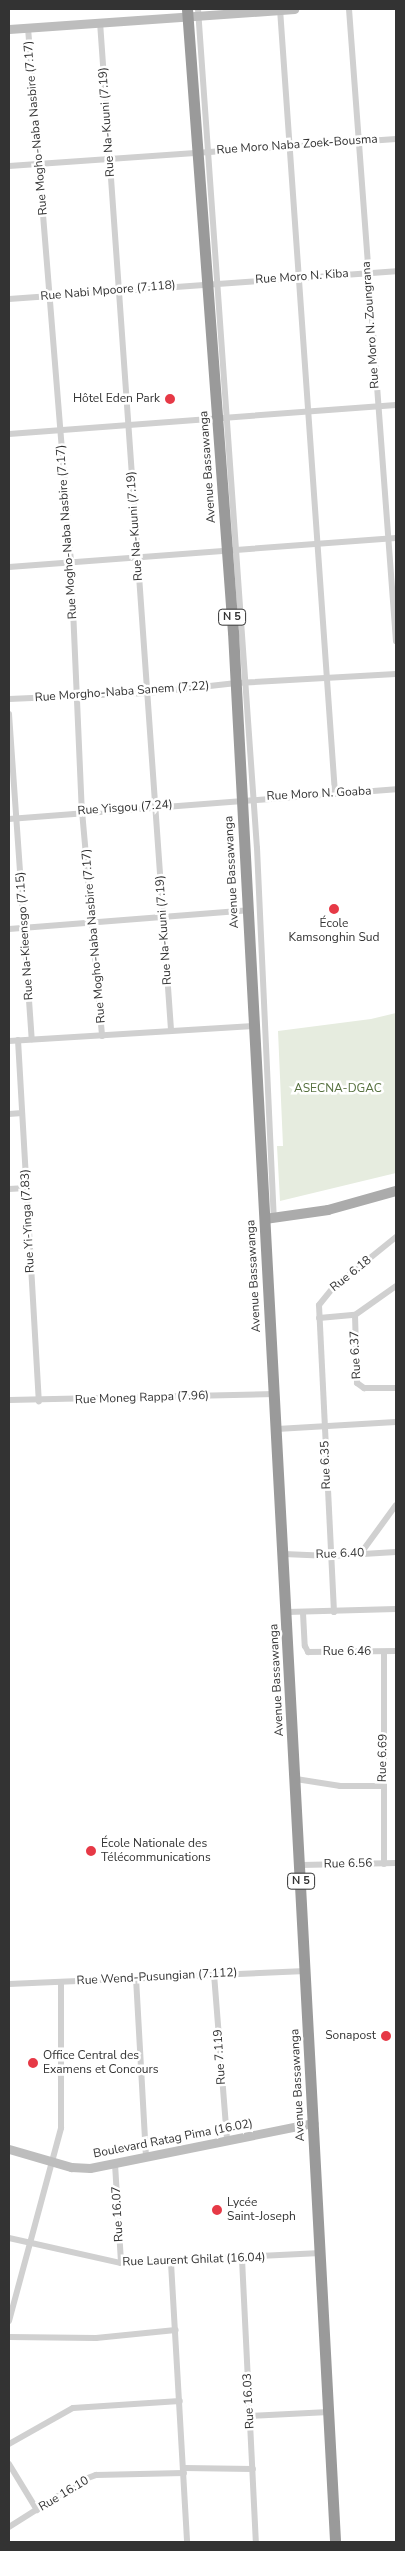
<!DOCTYPE html>
<meta charset="utf-8">
<style>
body{margin:0}
#map{position:relative;width:405px;height:2551px;overflow:hidden;background:#fff;font-family:"Nunito Sans",sans-serif}
div>[style]{position:absolute}
.green>*{inset:0;background:#e6ecdf}
.street>*{height:6px;margin:-3px;padding:0 3px;transform-origin:3px;border-radius:3px;background:#d0d0d0}
.secondary>*{height:9px;margin:-4.5px;padding:0 4.5px;transform-origin:4.5px;border-radius:4.5px;background:#bdbdbd}
.primary>*{height:10px;margin:-5px;padding:0 5px;transform-origin:5px;border-radius:5px;background:#ababab}
.highway>*{height:11px;margin:-5.5px;padding:0 5.5px;transform-origin:5.5px;border-radius:5.5px;background:#9a9a9a}
.dots>*{width:14px;height:14px;translate:-50% -50%;box-sizing:border-box;border:2px solid #fff;border-radius:50%}
span{translate:-50% -50%;white-space:nowrap;text-align:center;line-height:1.15;-webkit-text-stroke:5px #fff;paint-order:stroke}
.shield-label span{padding:1px 4px;background:#fff;border:1px solid;border-radius:4px;-webkit-text-stroke-width:0}
.shield-label{font-size:11px;color:#333;font-weight:700}
.street-label{font-size:12px;color:#333}
.poi-label{font-size:12px;color:#333}
.right{translate:-100% -50%;text-align:right}
.left{translate:0 -50%;text-align:left}
.park-label{font-size:12px;color:#56703f}
.frame{position:absolute;inset:0;border:10px solid #333;pointer-events:none}
</style>
<div id="map">
<div class="green">
<i style="clip-path:polygon(396px 1013px,396px 1173px,280px 1201px,277px 1146px,283px 1146px,278px 1031px,371px 1019px)"></i>
</div>
<div class="street">
<i style="left:198px;top:9px;width:841px;rotate:85.98deg"></i>
<i style="left:257px;top:848px;width:371px;rotate:87.4deg"></i>
<i style="left:280px;top:9px;width:786px;rotate:85.99deg"></i>
<i style="left:349px;top:9px;width:634px;rotate:85.75deg"></i>
<i style="left:100px;top:22px;width:1010px;rotate:85.97deg"></i>
<i style="left:28px;top:28px;width:537px;rotate:85.4deg"></i>
<i style="left:71px;top:563px;width:248px;rotate:87.5deg"></i>
<i style="left:82px;top:811px;width:226px;rotate:84.9deg"></i>
<i style="left:9px;top:166px;width:388px;rotate:-4deg"></i>
<i style="left:9px;top:299px;width:388px;rotate:-4.1deg"></i>
<i style="left:9px;top:434px;width:388px;rotate:-4.3deg"></i>
<i style="left:9px;top:567px;width:388px;rotate:-4.3deg"></i>
<i style="left:9px;top:699px;width:138px;rotate:-2.5deg"></i>
<i style="left:147px;top:693px;width:90px;rotate:-6.4deg"></i>
<i style="left:236px;top:683px;width:160px;rotate:-3.2deg"></i>
<i style="left:9px;top:714px;width:326px;rotate:86deg"></i>
<i style="left:9px;top:819px;width:388px;rotate:-4.4deg"></i>
<i style="left:9px;top:929px;width:240px;rotate:-4.5deg"></i>
<i style="left:18px;top:1040px;width:362px;rotate:86.7deg"></i>
<i style="left:9px;top:1041px;width:245px;rotate:-3.5deg"></i>
<i style="left:9px;top:1114px;width:13px;rotate:-4deg"></i>
<i style="left:9px;top:1189px;width:17px;rotate:-3deg"></i>
<i style="left:355px;top:1315px;width:68px;rotate:88.3deg"></i>
<i style="left:357px;top:1383px;width:9px;rotate:36deg"></i>
<i style="left:364px;top:1388px;width:32px"></i>
<i style="left:319px;top:1318px;width:36px;rotate:-5deg"></i>
<i style="left:355px;top:1315px;width:50px;rotate:-35.3deg"></i>
<i style="left:9px;top:1400px;width:266px;rotate:-1.3deg"></i>
<i style="left:277px;top:1429px;width:119px;rotate:-3.4deg"></i>
<i style="left:361px;top:1553px;width:59px;rotate:-53.9deg"></i>
<i style="left:284px;top:1554px;width:46px;rotate:2.5deg"></i>
<i style="left:330px;top:1556px;width:66px;rotate:-3.5deg"></i>
<i style="left:287px;top:1612px;width:109px;rotate:-1.6deg"></i>
<i style="left:334px;top:1612px;width:307px;rotate:-92.8deg"></i>
<i style="left:319px;top:1305px;width:22px;rotate:-51deg"></i>
<i style="left:333px;top:1288px;width:81px;rotate:-39deg"></i>
<i style="left:303px;top:1613px;width:33px;rotate:87deg"></i>
<i style="left:305px;top:1646px;width:7px;rotate:63deg"></i>
<i style="left:308px;top:1652px;width:88px;rotate:-0.7deg"></i>
<i style="left:384px;top:1652px;width:212px;rotate:90deg"></i>
<i style="left:296px;top:1779px;width:45px;rotate:9deg"></i>
<i style="left:340px;top:1786px;width:43px"></i>
<i style="left:301px;top:1865px;width:95px;rotate:-1.2deg"></i>
<i style="left:214px;top:1974px;width:168px;rotate:85.5deg"></i>
<i style="left:136px;top:1978px;width:180px;rotate:86.8deg"></i>
<i style="left:9px;top:1984px;width:297px;rotate:-2.5deg"></i>
<i style="left:115px;top:2164px;width:99px;rotate:86.5deg"></i>
<i style="left:9px;top:2238px;width:115px;rotate:12.6deg"></i>
<i style="left:121px;top:2263px;width:200px;rotate:-2.9deg"></i>
<i style="left:242px;top:2259px;width:283px;rotate:87.2deg"></i>
<i style="left:171px;top:2263px;width:279px;rotate:86.7deg"></i>
<i style="left:9px;top:2321px;width:200px;rotate:-74.9deg"></i>
<i style="left:61px;top:2128px;width:146px;rotate:-90deg"></i>
<i style="left:9px;top:2337px;width:87px;rotate:0.7deg"></i>
<i style="left:96px;top:2338px;width:80px;rotate:-5.7deg"></i>
<i style="left:250px;top:2416px;width:79px;rotate:-2.9deg"></i>
<i style="left:9px;top:2444px;width:73px;rotate:-29.4deg"></i>
<i style="left:73px;top:2408px;width:107px;rotate:-3.7deg"></i>
<i style="left:9px;top:2464px;width:54px;rotate:58.7deg"></i>
<i style="left:184px;top:2468px;width:69px;rotate:0.8deg"></i>
<i style="left:9px;top:2527px;width:90px;rotate:-32.3deg"></i>
<i style="left:85px;top:2479px;width:12px;rotate:-20deg"></i>
<i style="left:96px;top:2475px;width:88px;rotate:-1.3deg"></i>
</div>
<div class="secondary">
<i style="left:9px;top:29px;width:286px;rotate:-4deg"></i>
<i style="left:9px;top:2149px;width:65px;rotate:16.2deg"></i>
<i style="left:71px;top:2167px;width:19px;rotate:3deg"></i>
<i style="left:90px;top:2168px;width:228px;rotate:-11.4deg"></i>
</div>
<div class="primary">
<i style="left:265px;top:1219px;width:64px;rotate:-8.1deg"></i>
<i style="left:328px;top:1210px;width:71px;rotate:-15.6deg"></i>
</div>
<div class="highway">
<i style="left:187px;top:9px;width:625px;rotate:85.78deg"></i>
<i style="left:233px;top:632px;width:1913px;rotate:86.94deg"></i>
</div>
<div class="dots">
<i style="left:170px;top:399px;background:#e63946"></i>
<i style="left:334px;top:909px;background:#e63946"></i>
<i style="left:91px;top:1851px;background:#e63946"></i>
<i style="left:386px;top:2036px;background:#e63946"></i>
<i style="left:33px;top:2063px;background:#e63946"></i>
<i style="left:217px;top:2210px;background:#e63946"></i>
</div>
<div class="shield-label">
<span style="left:232px;top:617px">N 5</span>
<span style="left:301px;top:1881px">N 5</span>
</div>
<div class="street-label">
<span style="left:107px;top:122px;rotate:-94deg">Rue Na-Kuuni (7.19)</span>
<span style="left:36px;top:128px;rotate:-95deg">Rue Mogho-Naba Nasbire (7.17)</span>
<span style="left:297px;top:145px;rotate:-4deg">Rue Moro Naba Zoek-Bousma</span>
<span style="left:302px;top:277px;rotate:-4deg">Rue Moro N. Kiba</span>
<span style="left:108px;top:291px;rotate:-5deg">Rue Nabi Mpoore (7.118)</span>
<span style="left:371px;top:325px;rotate:-94deg">Rue Moro N. Zoungrana</span>
<span style="left:208px;top:467px;rotate:-94deg">Avenue Bassawanga</span>
<span style="left:135px;top:526px;rotate:-94deg">Rue Na-Kuuni (7.19)</span>
<span style="left:67px;top:532px;rotate:-94deg">Rue Mogho-Naba Nasbire (7.17)</span>
<span style="left:122px;top:692px;rotate:-4deg">Rue Morgho-Naba Sanem (7.22)</span>
<span style="left:319px;top:794px;rotate:-3deg">Rue Moro N. Goaba</span>
<span style="left:125px;top:808px;rotate:-4deg">Rue Yisgou (7.24)</span>
<span style="left:232px;top:872px;rotate:-93deg">Avenue Bassawanga</span>
<span style="left:164px;top:930px;rotate:-94deg">Rue Na-Kuuni (7.19)</span>
<span style="left:25px;top:936px;rotate:-94deg">Rue Na-Kieensgo (7.15)</span>
<span style="left:94px;top:936px;rotate:-95deg">Rue Mogho-Naba Nasbire (7.17)</span>
<span style="left:28px;top:1221px;rotate:-93deg">Rue Yi-Yinga (7.83)</span>
<span style="left:351px;top:1274px;rotate:-39deg">Rue 6.18</span>
<span style="left:254px;top:1276px;rotate:-93deg">Avenue Bassawanga</span>
<span style="left:356px;top:1355px;rotate:-93deg">Rue 6.37</span>
<span style="left:142px;top:1398px;rotate:-2deg">Rue Moneg Rappa (7.96)</span>
<span style="left:326px;top:1465px;rotate:-92deg">Rue 6.35</span>
<span style="left:340px;top:1554px;rotate:-2deg">Rue 6.40</span>
<span style="left:347px;top:1652px">Rue 6.46</span>
<span style="left:277px;top:1680px;rotate:-93deg">Avenue Bassawanga</span>
<span style="left:383px;top:1758px;rotate:-89deg">Rue 6.69</span>
<span style="left:348px;top:1864px;rotate:-1deg">Rue 6.56</span>
<span style="left:157px;top:1977px;rotate:-3deg">Rue Wend-Pusungian (7.112)</span>
<span style="left:220px;top:2057px;rotate:-94deg">Rue 7.119</span>
<span style="left:298px;top:2085px;rotate:-93deg">Avenue Bassawanga</span>
<span style="left:173px;top:2139px;rotate:-11deg">Boulevard Ratag Pima (16.02)</span>
<span style="left:118px;top:2214px;rotate:-93deg">Rue 16.07</span>
<span style="left:194px;top:2260px;rotate:-2deg">Rue Laurent Ghilat (16.04)</span>
<span style="left:249px;top:2401px;rotate:-93deg">Rue 16.03</span>
<span style="left:64px;top:2494px;rotate:-31deg">Rue 16.10</span>
</div>
<div class="poi-label">
<span class="right" style="left:160px;top:399px">Hôtel Eden Park</span>
<span style="left:334px;top:931px">École<br>Kamsonghin Sud</span>
<span class="left" style="left:101px;top:1851px">École Nationale des<br>Télécommunications</span>
<span class="right" style="left:376px;top:2036px">Sonapost</span>
<span class="left" style="left:43px;top:2063px">Office Central des<br>Examens et Concours</span>
<span class="left" style="left:227px;top:2210px">Lycée<br>Saint-Joseph</span>
</div>
<div class="park-label">
<span style="left:338px;top:1089px">ASECNA-DGAC</span>
</div>
<div class="frame"></div>
</div>
